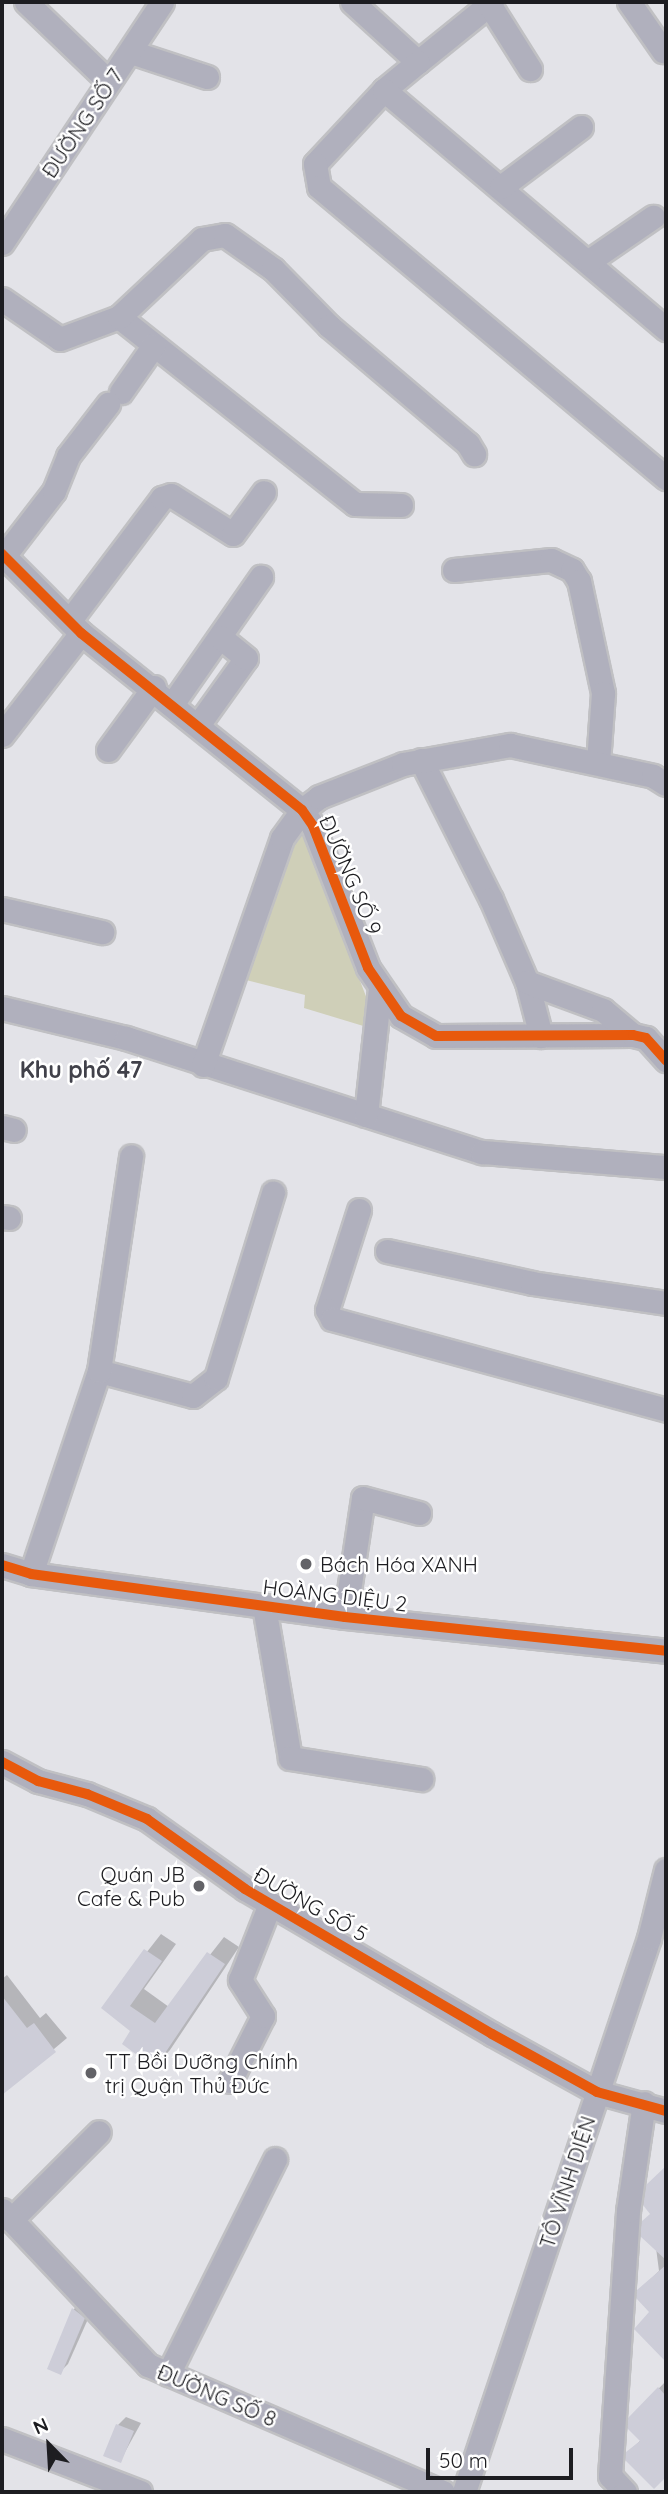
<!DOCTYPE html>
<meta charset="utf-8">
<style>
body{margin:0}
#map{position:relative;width:668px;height:2494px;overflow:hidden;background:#e3e3e8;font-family:Quicksand,sans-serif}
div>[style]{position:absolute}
.green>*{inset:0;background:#cfcfb8}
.shadow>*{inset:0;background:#0003}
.building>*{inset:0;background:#cdcdd8}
.roads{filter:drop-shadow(2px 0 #c0c0c3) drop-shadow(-2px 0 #c0c0c3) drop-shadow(0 2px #c0c0c3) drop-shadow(0 -2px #c0c0c3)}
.minor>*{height:23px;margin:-11.5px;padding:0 11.5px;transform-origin:11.5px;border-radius:11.5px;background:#b0b0bd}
.cycleway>*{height:10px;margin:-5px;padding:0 5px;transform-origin:5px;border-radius:5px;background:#e8590c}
.dots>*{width:19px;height:19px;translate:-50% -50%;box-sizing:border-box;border:4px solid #fff;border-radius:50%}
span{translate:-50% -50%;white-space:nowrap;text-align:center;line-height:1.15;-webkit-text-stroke:5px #fff;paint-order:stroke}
.street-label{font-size:21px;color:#1d1d21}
.poi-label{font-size:21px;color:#1d1d21}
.left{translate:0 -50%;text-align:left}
.right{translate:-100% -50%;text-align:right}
.neighbourhood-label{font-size:23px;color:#41414a;font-weight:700}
.frame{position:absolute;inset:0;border:4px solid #1d1d21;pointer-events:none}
.north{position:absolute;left:14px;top:2410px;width:70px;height:70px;-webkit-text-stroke:5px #fff;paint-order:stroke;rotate:336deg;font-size:19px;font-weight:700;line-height:28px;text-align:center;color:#1d1d21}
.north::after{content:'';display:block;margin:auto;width:24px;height:32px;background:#1d1d21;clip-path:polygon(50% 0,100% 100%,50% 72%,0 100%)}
.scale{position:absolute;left:426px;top:2448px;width:147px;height:32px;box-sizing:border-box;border:4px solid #1d1d21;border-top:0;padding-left:9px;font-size:21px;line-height:24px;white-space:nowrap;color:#1d1d21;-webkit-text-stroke:5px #fff;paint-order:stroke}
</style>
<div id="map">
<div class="green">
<i style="clip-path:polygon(296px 833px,305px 837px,367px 999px,370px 1028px,304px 1008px,305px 995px,238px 978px)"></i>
</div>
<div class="shadow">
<i style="clip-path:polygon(161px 1934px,176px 1944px,144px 1989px,169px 2007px,224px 1937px,239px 1947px,170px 2050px,155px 2066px,133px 2031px,103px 2008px)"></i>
<i style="clip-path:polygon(7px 1975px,40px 2018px,46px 2013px,67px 2038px,2px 2093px,2px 1979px)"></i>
<i style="clip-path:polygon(666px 2167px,666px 2354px,664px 2357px,651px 2312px,638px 2291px,659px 2271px,648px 2186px)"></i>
<i style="clip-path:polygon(82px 2301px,92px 2310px,68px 2364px,60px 2372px,49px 2368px,74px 2309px)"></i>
<i style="clip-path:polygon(666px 2381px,666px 2475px,654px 2487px,627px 2453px,641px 2440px,630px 2418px)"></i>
<i style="clip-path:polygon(126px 2417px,141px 2423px,120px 2461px,118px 2425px)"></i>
</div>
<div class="building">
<i style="clip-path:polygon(144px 1949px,162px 1961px,130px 2006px,155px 2023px,207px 1952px,225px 1964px,155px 2068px,122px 2044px,130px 2031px,101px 2008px)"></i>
<i style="clip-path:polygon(2px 1996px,27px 2028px,34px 2023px,56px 2052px,2px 2095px)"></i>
<i style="clip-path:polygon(666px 2166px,666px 2260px,640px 2236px,641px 2222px,650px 2214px,643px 2205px,646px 2185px)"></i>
<i style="clip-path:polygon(666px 2265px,666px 2362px,634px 2329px,649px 2312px,636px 2298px,637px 2290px)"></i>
<i style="clip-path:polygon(72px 2308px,85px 2318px,61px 2375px,47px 2369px)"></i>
<i style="clip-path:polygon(658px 2387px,666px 2396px,666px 2477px,654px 2489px,625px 2460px,626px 2452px,640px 2441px,627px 2428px,628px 2418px)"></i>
<i style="clip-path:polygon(116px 2424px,134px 2431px,121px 2463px,103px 2456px)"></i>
</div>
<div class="roads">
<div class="minor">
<i style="left:26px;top:2px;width:114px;rotate:43.9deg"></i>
<i style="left:352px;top:2px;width:89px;rotate:42.3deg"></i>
<i style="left:418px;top:62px;width:95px;rotate:-39deg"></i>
<i style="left:629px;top:2px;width:60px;rotate:55.2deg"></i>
<i style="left:489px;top:4px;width:77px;rotate:57.8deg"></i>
<i style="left:131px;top:52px;width:80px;rotate:18.2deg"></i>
<i style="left:418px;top:62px;width:44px;rotate:140.5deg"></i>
<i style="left:384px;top:90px;width:101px;rotate:133deg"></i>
<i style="left:315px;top:164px;width:23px;rotate:80deg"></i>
<i style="left:319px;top:187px;width:453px;rotate:40deg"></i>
<i style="left:384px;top:90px;width:370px;rotate:40.3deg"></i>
<i style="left:501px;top:187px;width:100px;rotate:-36.9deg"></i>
<i style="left:2px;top:243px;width:289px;rotate:-56.4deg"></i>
<i style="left:589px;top:261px;width:78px;rotate:-34.5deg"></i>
<i style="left:2px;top:299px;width:70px;rotate:34.6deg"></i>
<i style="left:60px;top:339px;width:63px;rotate:-20.4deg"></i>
<i style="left:119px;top:317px;width:301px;rotate:38.4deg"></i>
<i style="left:355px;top:504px;width:46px;rotate:1.2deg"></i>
<i style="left:119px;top:317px;width:114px;rotate:-43.2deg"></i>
<i style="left:202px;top:239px;width:23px;rotate:-10deg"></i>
<i style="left:225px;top:235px;width:59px;rotate:35.3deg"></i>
<i style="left:273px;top:269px;width:80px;rotate:45.5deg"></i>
<i style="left:329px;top:326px;width:182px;rotate:40.3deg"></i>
<i style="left:468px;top:444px;width:12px;rotate:59deg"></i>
<i style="left:121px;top:392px;width:57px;rotate:-54.9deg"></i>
<i style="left:2px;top:554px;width:112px;rotate:45deg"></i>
<i style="left:81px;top:633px;width:283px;rotate:38.7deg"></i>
<i style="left:302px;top:810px;width:19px;rotate:55deg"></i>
<i style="left:313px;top:826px;width:152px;rotate:68.8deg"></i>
<i style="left:368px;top:968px;width:58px;rotate:55.5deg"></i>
<i style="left:401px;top:1016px;width:40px;rotate:29.7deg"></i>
<i style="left:436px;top:1036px;width:197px;rotate:-0.3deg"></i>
<i style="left:633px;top:1035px;width:13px;rotate:13deg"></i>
<i style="left:646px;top:1038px;width:30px;rotate:48deg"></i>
<i style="left:4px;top:556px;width:82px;rotate:-52.4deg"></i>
<i style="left:54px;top:491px;width:38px;rotate:-68deg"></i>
<i style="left:68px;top:456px;width:66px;rotate:-52.4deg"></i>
<i style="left:454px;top:570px;width:98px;rotate:-5.9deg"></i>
<i style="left:551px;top:560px;width:23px;rotate:25deg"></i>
<i style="left:572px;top:570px;width:13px;rotate:58deg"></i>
<i style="left:579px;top:581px;width:115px;rotate:77.9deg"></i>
<i style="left:603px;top:693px;width:69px;rotate:94.1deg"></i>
<i style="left:70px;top:620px;width:153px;rotate:-53deg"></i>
<i style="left:162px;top:498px;width:9px;rotate:-18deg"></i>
<i style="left:171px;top:495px;width:73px;rotate:32.2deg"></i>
<i style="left:233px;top:534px;width:52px;rotate:-53.6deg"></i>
<i style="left:173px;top:703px;width:154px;rotate:-55.1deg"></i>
<i style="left:198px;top:725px;width:82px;rotate:-54.4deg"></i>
<i style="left:246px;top:658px;width:33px;rotate:-141deg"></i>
<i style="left:2px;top:735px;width:129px;rotate:-52.2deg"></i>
<i style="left:108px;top:750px;width:78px;rotate:-53.9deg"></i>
<i style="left:421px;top:760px;width:156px;rotate:63.3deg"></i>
<i style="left:491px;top:899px;width:90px;rotate:66.6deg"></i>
<i style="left:527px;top:982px;width:56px;rotate:75.5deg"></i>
<i style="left:2px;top:909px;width:103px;rotate:13deg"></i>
<i style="left:527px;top:982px;width:81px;rotate:20.2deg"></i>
<i style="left:603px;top:1010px;width:39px;rotate:40deg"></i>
<i style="left:2px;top:1008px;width:128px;rotate:13.6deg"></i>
<i style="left:126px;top:1038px;width:374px;rotate:17.8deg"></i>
<i style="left:482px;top:1152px;width:185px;rotate:4.7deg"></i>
<i style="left:203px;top:1065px;width:240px;rotate:-70.8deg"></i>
<i style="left:282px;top:838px;width:34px;rotate:-54deg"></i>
<i style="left:302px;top:810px;width:21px;rotate:-37deg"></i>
<i style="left:319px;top:797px;width:90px;rotate:-21.4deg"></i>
<i style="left:403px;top:764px;width:109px;rotate:-10.1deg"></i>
<i style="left:510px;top:745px;width:146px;rotate:12.2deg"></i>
<i style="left:653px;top:776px;width:15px;rotate:32deg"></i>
<i style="left:366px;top:1115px;width:128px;rotate:-83.7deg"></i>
<i style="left:2px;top:1127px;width:12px;rotate:14deg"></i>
<i style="left:359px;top:1210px;width:105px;rotate:107.7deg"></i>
<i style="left:327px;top:1310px;width:10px;rotate:61deg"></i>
<i style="left:332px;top:1319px;width:346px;rotate:15.2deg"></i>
<i style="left:2px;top:1217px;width:7px;rotate:8deg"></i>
<i style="left:387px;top:1251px;width:148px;rotate:12.4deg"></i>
<i style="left:532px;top:1283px;width:135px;rotate:8.5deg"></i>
<i style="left:99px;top:1371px;width:97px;rotate:14.9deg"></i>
<i style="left:193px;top:1396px;width:29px;rotate:-38deg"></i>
<i style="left:216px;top:1378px;width:194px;rotate:-72.9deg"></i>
<i style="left:2px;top:1565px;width:30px;rotate:17deg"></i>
<i style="left:31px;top:1574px;width:317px;rotate:7.8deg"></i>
<i style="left:345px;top:1617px;width:323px;rotate:6deg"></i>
<i style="left:31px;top:1574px;width:214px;rotate:-71.5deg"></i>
<i style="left:99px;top:1371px;width:217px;rotate:-81.5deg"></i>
<i style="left:264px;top:1606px;width:154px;rotate:80.3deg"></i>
<i style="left:290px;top:1758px;width:133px;rotate:9.1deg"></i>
<i style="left:345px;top:1617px;width:120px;rotate:-81.4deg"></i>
<i style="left:363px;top:1498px;width:58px;rotate:15deg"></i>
<i style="left:2px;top:1762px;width:41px;rotate:27.8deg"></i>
<i style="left:38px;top:1781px;width:51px;rotate:14.9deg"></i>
<i style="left:87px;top:1794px;width:65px;rotate:22.6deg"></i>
<i style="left:147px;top:1819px;width:120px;rotate:35.5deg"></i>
<i style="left:245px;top:1889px;width:286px;rotate:30.4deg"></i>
<i style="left:492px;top:2034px;width:120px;rotate:28.9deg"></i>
<i style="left:597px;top:2092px;width:72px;rotate:15.4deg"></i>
<i style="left:230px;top:2081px;width:73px;rotate:-63.1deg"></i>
<i style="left:263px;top:2016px;width:43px;rotate:-122.6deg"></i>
<i style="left:240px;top:1980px;width:82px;rotate:-68.5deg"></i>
<i style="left:2px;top:2210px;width:213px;rotate:46.7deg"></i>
<i style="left:148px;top:2365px;width:321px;rotate:23.3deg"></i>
<i style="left:11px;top:2220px;width:124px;rotate:-45deg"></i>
<i style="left:168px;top:2374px;width:240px;rotate:-63.5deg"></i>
<i style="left:2px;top:2439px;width:148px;rotate:21deg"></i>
<i style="left:464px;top:2492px;width:584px;rotate:-71.53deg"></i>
<i style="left:649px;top:1938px;width:70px;rotate:-76deg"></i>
<i style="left:625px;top:2492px;width:22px;rotate:-133deg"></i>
<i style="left:610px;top:2476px;width:266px;rotate:-86.1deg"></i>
<i style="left:628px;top:2211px;width:109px;rotate:-81.6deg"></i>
</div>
</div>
<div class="cycleway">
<i style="left:2px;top:554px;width:112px;rotate:45deg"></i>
<i style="left:81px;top:633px;width:283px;rotate:38.7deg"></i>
<i style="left:302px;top:810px;width:19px;rotate:55deg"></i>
<i style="left:313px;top:826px;width:152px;rotate:68.8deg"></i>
<i style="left:368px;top:968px;width:58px;rotate:55.5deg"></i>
<i style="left:401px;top:1016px;width:40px;rotate:29.7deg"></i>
<i style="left:436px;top:1036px;width:197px;rotate:-0.3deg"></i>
<i style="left:633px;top:1035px;width:13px;rotate:13deg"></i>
<i style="left:646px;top:1038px;width:30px;rotate:48deg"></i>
<i style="left:2px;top:1565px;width:30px;rotate:17deg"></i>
<i style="left:31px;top:1574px;width:317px;rotate:7.8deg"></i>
<i style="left:345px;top:1617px;width:323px;rotate:6deg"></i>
<i style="left:2px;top:1762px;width:41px;rotate:27.8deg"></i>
<i style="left:38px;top:1781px;width:51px;rotate:14.9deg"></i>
<i style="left:87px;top:1794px;width:65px;rotate:22.6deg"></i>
<i style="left:147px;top:1819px;width:120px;rotate:35.5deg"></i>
<i style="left:245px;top:1889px;width:286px;rotate:30.4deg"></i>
<i style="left:492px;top:2034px;width:120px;rotate:28.9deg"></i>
<i style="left:597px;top:2092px;width:72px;rotate:15.4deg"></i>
</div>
<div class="dots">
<i style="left:306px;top:1564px;background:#626267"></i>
<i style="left:199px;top:1886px;background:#626267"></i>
<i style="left:91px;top:2073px;background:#626267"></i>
</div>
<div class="street-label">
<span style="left:82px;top:123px;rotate:-56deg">ĐƯỜNG SỐ 7</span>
<span style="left:351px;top:875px;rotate:67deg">ĐƯỜNG SỐ 9</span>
<span style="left:335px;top:1595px;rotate:7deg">HOÀNG DIỆU 2</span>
<span style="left:311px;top:1904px;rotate:30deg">ĐƯỜNG SỐ 5</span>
<span style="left:567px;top:2182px;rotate:-72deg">TÔ VĨNH DIỆN</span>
<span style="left:217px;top:2395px;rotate:23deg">ĐƯỜNG SỐ 8</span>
</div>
<div class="poi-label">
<span class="left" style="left:320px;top:1564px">Bách Hóa XANH</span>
<span class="right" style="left:185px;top:1886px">Quán JB<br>Cafe &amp; Pub</span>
<span class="left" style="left:105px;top:2073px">TT Bồi Dưỡng Chính<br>trị Quận Thủ Đức</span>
</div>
<div class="neighbourhood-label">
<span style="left:81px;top:1070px">Khu phố 47</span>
</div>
<div class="frame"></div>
<div class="north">N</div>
<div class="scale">50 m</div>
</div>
